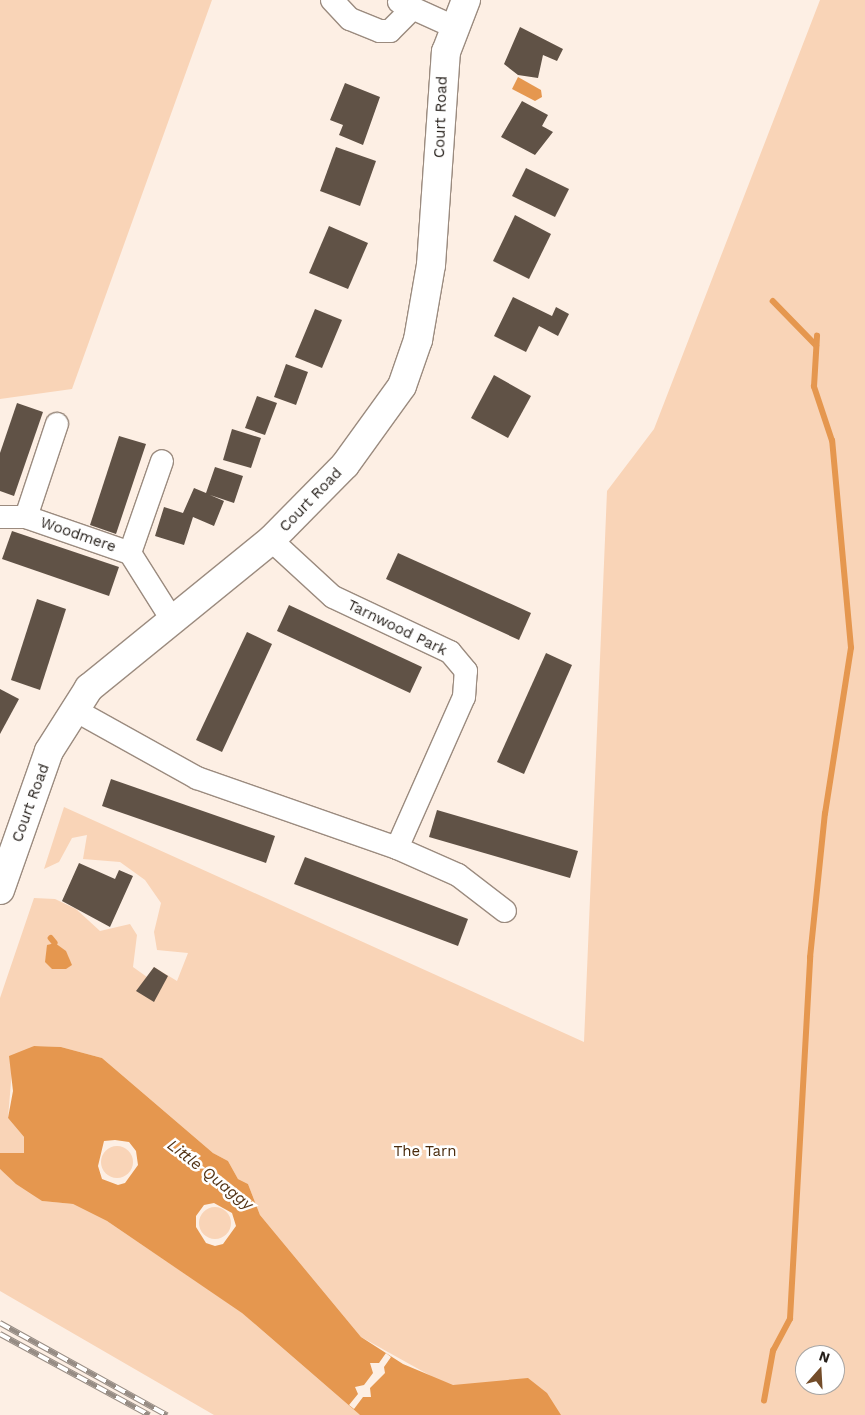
<!DOCTYPE html>
<style>
body{margin:0}
#map{position:relative;width:865px;height:1415px;overflow:hidden;background:#fdefe4;font-family:"Work Sans",sans-serif}
div>[style]{position:absolute}
.green>*{inset:0;background:#f9d4b7}
.round{border-radius:50%}
.water>*{inset:0;background:#e5974f}
.pier>*{inset:0;background:#fdefe4}
.stream>*{height:5.5px;margin:-2.75px;padding:0 2.75px;transform-origin:2.75px;border-radius:2.75px;background:#e5974f}
.building>*{inset:0;background:#605246}
.roads{filter:drop-shadow(1px 0 #9b8b7f) drop-shadow(-1px 0 #9b8b7f) drop-shadow(0 1px #9b8b7f) drop-shadow(0 -1px #9b8b7f)}
.minor>*{height:22px;margin:-11px;padding:0 11px;transform-origin:11px;border-radius:11px;background:#fff}
.primary>*{height:28px;margin:-14px;padding:0 14px;transform-origin:14px;border-radius:14px;background:#fff}
.rail>*{height:5.5px;margin-top:-2.75px;transform-origin:0;background:repeating-linear-gradient(90deg,#fff 0 11px,#968c84 0 22px);box-sizing:border-box;border-block:1px solid #968c84}
span{translate:-50% -50%;white-space:nowrap;text-align:center;line-height:1.15;-webkit-text-stroke:5px #fff;paint-order:stroke}
.street-label{font-size:15px;color:#251f1a}
.park-label{font-size:15px;color:#4a2b0c}
.water-label{font-size:16px;color:#543416;font-style:italic}
.north{position:absolute;left:795px;top:1345px;width:50px;height:50px;box-sizing:border-box;background:#fff;border:1px solid #a8a5a3;border-radius:50%;rotate:19deg;font-size:14px;font-weight:700;line-height:20px;text-align:center;color:#251f1a}
.north::after{content:'';display:block;margin:auto;width:18px;height:22px;background:#734c29;clip-path:polygon(50% 0,100% 100%,50% 72%,0 100%)}
</style>
<div id="map">
<div class="green">
<i style="clip-path:polygon(0 0,212px 0,72px 389px,0 399px)"></i>
<i style="clip-path:polygon(evenodd,820px 0,865px 0,865px 1415px,423px 1415px,431px 1376px,361px 1337px,260px 1215px,248px 1184px,238px 1179px,228px 1161px,213px 1153px,102px 1058px,61px 1047px,34px 1046px,13px 1058px,8px 1118px,24px 1137px,24px 1154px,0 1153px,0 998px,34px 898px,55px 899px,76px 909px,100px 931px,130px 924px,137px 935px,133px 967px,147px 977px,154px 967px,177px 981px,188px 953px,157px 950px,154px 932px,161px 903px,145px 880px,120px 862px,83px 859px,87px 835px,72px 838px,59px 862px,44px 869px,64px 807px,584px 1042px,607px 491px,654px 429px,820px 0,805px 1355px,835px 1355px,835px 1385px,805px 1385px,805px 1355px)"></i>
<i class="round" style="left:101px;top:1146px;width:32px;height:32px"></i>
<i style="clip-path:polygon(0 1169px,42px 1201px,73px 1204px,107px 1221px,240px 1311px,360px 1415px,214px 1415px,0 1291px)"></i>
<i class="round" style="left:199px;top:1207px;width:32px;height:32px"></i>
</div>
<div class="water">
<i style="clip-path:polygon(518px 77px,541px 90px,542px 97px,535px 101px,512px 89px)"></i>
<i style="clip-path:polygon(55px 943px,66px 951px,72px 965px,66px 969px,52px 969px,45px 962px,47px 945px)"></i>
<i style="clip-path:polygon(evenodd,34px 1046px,61px 1047px,102px 1058px,213px 1153px,228px 1161px,238px 1179px,248px 1184px,260px 1215px,361px 1337px,403px 1364px,453px 1385px,528px 1378px,547px 1393px,561px 1415px,360px 1415px,242px 1313px,107px 1221px,73px 1204px,42px 1201px,16px 1184px,0 1169px,0 1153px,24px 1153px,24px 1137px,8px 1118px,13px 1091px,9px 1056px,34px 1046px,115px 1140px,129px 1142px,136px 1151px,138px 1165px,125px 1183px,118px 1185px,102px 1179px,98px 1166px,104px 1141px,115px 1140px,34px 1046px,214px 1203px,232px 1213px,236px 1226px,223px 1244px,215px 1246px,206px 1243px,196px 1227px,196px 1216px,204px 1205px,214px 1203px)"></i>
</div>
<div class="pier">
<i style="clip-path:polygon(386px 1353px,391px 1357px,384px 1367px,385px 1373px,370px 1388px,371px 1397px,363px 1397px,354px 1409px,349px 1405px,358px 1394px,355px 1387px,364px 1385px,373px 1373px,370px 1363px,379px 1363px)"></i>
</div>
<div class="stream">
<i style="left:773px;top:301px;width:62px;rotate:45.7deg"></i>
<i style="left:51px;top:938px;width:6px;rotate:51deg"></i>
<i style="left:764px;top:1401px;width:51px;rotate:-79.8deg"></i>
<i style="left:773px;top:1351px;width:36px;rotate:-62deg"></i>
<i style="left:790px;top:1319px;width:362px;rotate:-86.8deg"></i>
<i style="left:810px;top:958px;width:145px;rotate:-84.1deg"></i>
<i style="left:825px;top:814px;width:168px;rotate:-81.1deg"></i>
<i style="left:851px;top:648px;width:208px;rotate:-95.2deg"></i>
<i style="left:832px;top:441px;width:57px;rotate:-108.4deg"></i>
<i style="left:814px;top:387px;width:51px;rotate:-86.6deg"></i>
</div>
<div class="building">
<i style="clip-path:polygon(520px 27px,563px 49px,557px 61px,543px 55px,538px 78px,518px 75px,504px 64px)"></i>
<i style="clip-path:polygon(345px 83px,380px 97px,363px 145px,339px 135px,343px 125px,330px 120px)"></i>
<i style="clip-path:polygon(522px 101px,548px 115px,542px 126px,553px 132px,535px 155px,501px 137px)"></i>
<i style="clip-path:polygon(336px 147px,376px 161px,360px 206px,320px 191px)"></i>
<i style="clip-path:polygon(526px 168px,569px 189px,555px 217px,512px 196px)"></i>
<i style="clip-path:polygon(515px 215px,551px 234px,529px 279px,493px 261px)"></i>
<i style="clip-path:polygon(329px 226px,368px 243px,348px 289px,309px 273px)"></i>
<i style="clip-path:polygon(513px 297px,552px 316px,556px 307px,569px 314px,558px 336px,539px 326px,526px 352px,494px 336px)"></i>
<i style="clip-path:polygon(315px 309px,342px 320px,322px 368px,295px 357px)"></i>
<i style="clip-path:polygon(286px 364px,308px 372px,296px 405px,274px 397px)"></i>
<i style="clip-path:polygon(494px 375px,531px 396px,508px 438px,471px 418px)"></i>
<i style="clip-path:polygon(257px 396px,277px 403px,265px 435px,245px 428px)"></i>
<i style="clip-path:polygon(17px 403px,43px 412px,14px 496px,0 491px,0 453px)"></i>
<i style="clip-path:polygon(232px 429px,261px 438px,251px 468px,223px 460px)"></i>
<i style="clip-path:polygon(119px 436px,146px 444px,116px 534px,90px 525px)"></i>
<i style="clip-path:polygon(215px 467px,243px 476px,234px 503px,210px 495px,224px 501px,214px 526px,193px 517px,184px 545px,155px 536px,164px 507px,183px 513px,194px 488px,206px 493px)"></i>
<i style="clip-path:polygon(12px 531px,119px 567px,109px 596px,2px 559px)"></i>
<i style="clip-path:polygon(398px 553px,531px 613px,519px 640px,386px 579px)"></i>
<i style="clip-path:polygon(37px 599px,66px 609px,40px 690px,11px 680px)"></i>
<i style="clip-path:polygon(289px 605px,422px 667px,410px 693px,277px 631px)"></i>
<i style="clip-path:polygon(247px 632px,272px 644px,222px 752px,196px 740px)"></i>
<i style="clip-path:polygon(546px 653px,572px 665px,524px 774px,497px 762px)"></i>
<i style="clip-path:polygon(0 689px,19px 699px,0 734px)"></i>
<i style="clip-path:polygon(111px 779px,275px 836px,266px 863px,102px 806px)"></i>
<i style="clip-path:polygon(437px 810px,578px 851px,570px 878px,429px 837px)"></i>
<i style="clip-path:polygon(305px 857px,468px 919px,458px 946px,294px 884px)"></i>
<i style="clip-path:polygon(79px 863px,115px 879px,119px 870px,133px 876px,110px 927px,62px 901px)"></i>
<i style="clip-path:polygon(154px 967px,168px 976px,154px 1002px,136px 991px)"></i>
</div>
<div class="roads">
<div class="minor">
<i style="left:332px;top:0;width:26px;rotate:47deg"></i>
<i style="left:350px;top:19px;width:32px;rotate:22deg"></i>
<i style="left:380px;top:31px;width:10px"></i>
<i style="left:390px;top:31px;width:30px;rotate:-45deg"></i>
<i style="left:399px;top:2px;width:60px;rotate:24.4deg"></i>
<i style="left:0;top:517px;width:26px"></i>
<i style="left:26px;top:517px;width:110px;rotate:19.1deg"></i>
<i style="left:130px;top:553px;width:77px;rotate:57.8deg"></i>
<i style="left:26px;top:517px;width:98px;rotate:-71.6deg"></i>
<i style="left:130px;top:553px;width:97px;rotate:-70.8deg"></i>
<i style="left:73px;top:709px;width:142px;rotate:29.1deg"></i>
<i style="left:197px;top:778px;width:212px;rotate:19.3deg"></i>
<i style="left:397px;top:848px;width:165px;rotate:-66.1deg"></i>
<i style="left:464px;top:697px;width:26px;rotate:-86deg"></i>
<i style="left:466px;top:671px;width:25px;rotate:-130deg"></i>
<i style="left:450px;top:652px;width:129px;rotate:-154.8deg"></i>
<i style="left:333px;top:597px;width:84px;rotate:-137.4deg"></i>
<i style="left:397px;top:848px;width:67px;rotate:23.9deg"></i>
<i style="left:458px;top:875px;width:59px;rotate:37.5deg"></i>
</div>
<div class="primary">
<i style="left:0;top:890px;width:147px;rotate:-70.6deg"></i>
<i style="left:49px;top:751px;width:75px;rotate:-57.6deg"></i>
<i style="left:89px;top:688px;width:235px;rotate:-39.1deg"></i>
<i style="left:271px;top:540px;width:105px;rotate:-45.4deg"></i>
<i style="left:345px;top:465px;width:97px;rotate:-54.2deg"></i>
<i style="left:402px;top:386px;width:49px;rotate:-70.8deg"></i>
<i style="left:418px;top:340px;width:76px;rotate:-80.2deg"></i>
<i style="left:431px;top:265px;width:214px;rotate:-86deg"></i>
<i style="left:446px;top:52px;width:56px;rotate:-69deg"></i>
</div>
</div>
<div class="rail">
<i style="left:0;top:1323px;width:191px;rotate:28.9deg"></i>
<i style="left:0;top:1334px;width:170px;rotate:28.5deg"></i>
</div>
<div class="street-label">
<span style="left:441px;top:117px;rotate:-88deg">Court Road</span>
<span style="left:311px;top:500px;rotate:-46deg">Court Road</span>
<span style="left:78px;top:535px;rotate:19deg">Woodmere</span>
<span style="left:397px;top:628px;rotate:26deg">Tarnwood Park</span>
<span style="left:31px;top:803px;rotate:-70deg">Court Road</span>
</div>
<div class="park-label">
<span style="left:425px;top:1152px">The Tarn</span>
</div>
<div class="water-label">
<span style="left:210px;top:1175px;rotate:38deg">Little Quaggy</span>
</div>
<div class="north">N</div>
</div>
